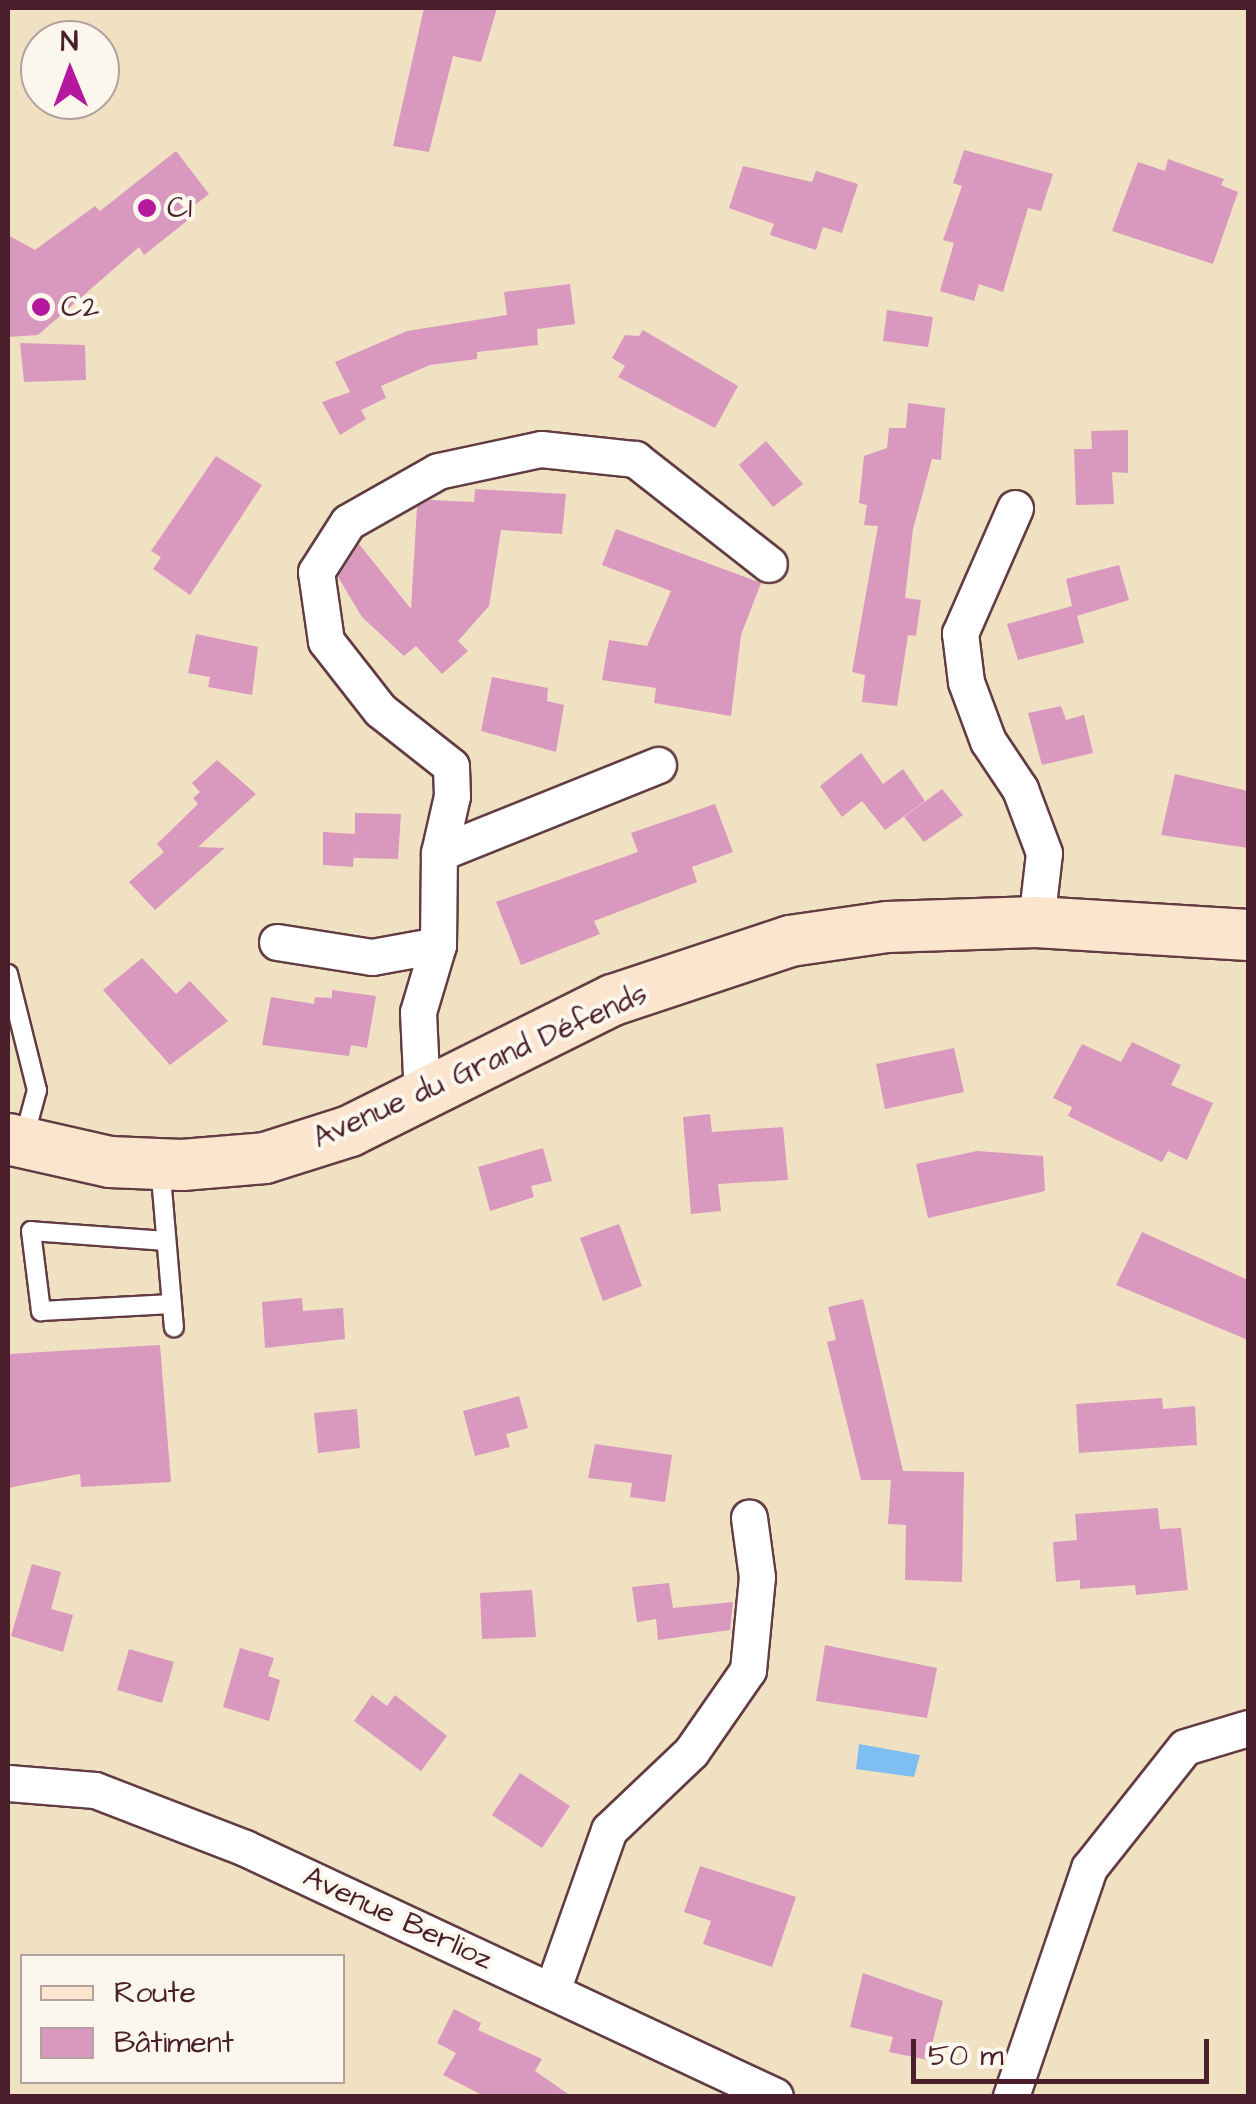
<!DOCTYPE html>
<meta charset="utf-8">
<style>
body{margin:0}
#map{position:relative;width:1256px;height:2104px;overflow:hidden;background:#f0e1c2;font-family:"Architects Daughter",sans-serif}
div>[style]{position:absolute}
.water>*{inset:0;background:#7ebef3}
.building>*{inset:0;background:#d999be}
.roads{filter:drop-shadow(2px 0 #633c42) drop-shadow(-2px 0 #633c42) drop-shadow(0 2px #633c42) drop-shadow(0 -2px #633c42)}
.lane>*{height:18px;margin:-9px;padding:0 9px;transform-origin:9px;border-radius:9px;background:#fff}
.street>*{height:35px;margin:-17.5px;padding:0 17.5px;transform-origin:17.5px;border-radius:17.5px;background:#fff}
.secondary>*{height:50px;margin:-25px;padding:0 25px;transform-origin:25px;border-radius:25px;background:#fce5cf}
.dots>*{width:28px;height:28px;translate:-50% -50%;box-sizing:border-box;border:5px solid #fbf7ec;border-radius:50%}
span{translate:-50% -50%;white-space:nowrap;text-align:center;line-height:1.15;-webkit-text-stroke:8px #fbf7ec;paint-order:stroke}
.poi-label{font-size:30px;color:#4a1f2b}
.left{translate:0 -50%;text-align:left}
.street-label{font-size:30px;color:#4a1f2b}
.frame{position:absolute;inset:0;border:10px solid #4a1f2b;pointer-events:none}
.legend{position:absolute;left:20px;top:1954px;width:325px;height:130px;box-sizing:border-box;background:#fbf7ec;border:2px solid #b4a19f;margin:0;padding:12px 18px;list-style:none;font-size:30px;color:#4a1f2b}
.legend li{display:flex;align-items:center;gap:20px;height:50px}
.legend b{width:50px;border:2px solid #b4a19f}
.north{position:absolute;left:20px;top:20px;width:100px;height:100px;box-sizing:border-box;background:#fbf7ec;border:2px solid #b4a19f;border-radius:50%;rotate:359deg;font-size:28px;font-weight:700;line-height:40px;text-align:center;color:#4a1f2b}
.north::after{content:'';display:block;margin:auto;width:35px;height:45px;background:#b5179e;clip-path:polygon(50% 0,100% 100%,50% 72%,0 100%)}
.scale{position:absolute;left:911px;top:2039px;width:298px;height:45px;box-sizing:border-box;border:5px solid #4a1f2b;border-top:0;padding-left:12px;font-size:30px;line-height:35px;white-space:nowrap;color:#4a1f2b;-webkit-text-stroke:8px #fbf7ec;paint-order:stroke}
</style>
<div id="map">
<div class="water">
<i style="clip-path:polygon(859px 1744px,920px 1755px,914px 1777px,856px 1769px)"></i>
</div>
<div class="building">
<i style="clip-path:polygon(424px 8px,497px 8px,481px 62px,453px 56px,429px 152px,393px 146px)"></i>
<i style="clip-path:polygon(964px 150px,1053px 174px,1041px 211px,1028px 208px,1003px 292px,979px 284px,974px 301px,940px 291px,954px 243px,943px 240px,962px 186px,953px 183px)"></i>
<i style="clip-path:polygon(176px 151px,209px 194px,182px 215px,187px 221px,144px 255px,139px 247px,38px 335px,8px 337px,8px 235px,35px 250px,95px 206px,100px 211px)"></i>
<i style="clip-path:polygon(1168px 159px,1224px 179px,1221px 185px,1238px 192px,1213px 264px,1112px 231px,1138px 162px,1165px 171px)"></i>
<i style="clip-path:polygon(743px 166px,812px 182px,816px 171px,858px 184px,842px 233px,823px 227px,816px 250px,770px 235px,774px 224px,729px 208px)"></i>
<i style="clip-path:polygon(570px 284px,575px 324px,537px 329px,538px 345px,477px 352px,477px 359px,430px 365px,381px 386px,386px 398px,361px 410px,366px 419px,340px 435px,322px 402px,350px 392px,335px 362px,407px 331px,507px 315px,504px 292px)"></i>
<i style="clip-path:polygon(887px 310px,933px 317px,928px 347px,883px 341px)"></i>
<i style="clip-path:polygon(643px 330px,738px 386px,715px 428px,618px 377px,625px 366px,612px 358px,625px 335px,639px 336px)"></i>
<i style="clip-path:polygon(20px 343px,85px 345px,86px 380px,24px 382px)"></i>
<i style="clip-path:polygon(908px 403px,945px 408px,941px 460px,932px 459px,913px 529px,905px 598px,921px 600px,916px 636px,908px 635px,897px 706px,862px 702px,865px 675px,852px 672px,878px 526px,864px 525px,867px 505px,859px 503px,864px 456px,887px 448px,889px 428px,906px 428px)"></i>
<i style="clip-path:polygon(1128px 430px,1128px 473px,1112px 472px,1114px 504px,1076px 505px,1074px 449px,1092px 449px,1091px 431px)"></i>
<i style="clip-path:polygon(766px 441px,803px 484px,773px 507px,739px 465px)"></i>
<i style="clip-path:polygon(216px 456px,262px 485px,190px 595px,153px 569px,161px 557px,151px 551px)"></i>
<i style="clip-path:polygon(475px 489px,566px 494px,562px 534px,501px 530px,489px 606px,458px 641px,468px 651px,442px 674px,416px 646px,404px 656px,362px 617px,338px 577px,359px 544px,411px 609px,417px 507px,430px 500px,474px 502px)"></i>
<i style="clip-path:polygon(616px 529px,761px 583px,741px 635px,731px 716px,654px 703px,656px 688px,602px 680px,609px 640px,647px 646px,671px 591px,602px 565px)"></i>
<i style="clip-path:polygon(1119px 565px,1129px 600px,1077px 616px,1084px 643px,1018px 660px,1007px 624px,1072px 606px,1066px 579px)"></i>
<i style="clip-path:polygon(196px 634px,258px 647px,252px 695px,208px 687px,210px 677px,188px 673px)"></i>
<i style="clip-path:polygon(492px 677px,548px 688px,547px 701px,564px 705px,556px 752px,481px 731px)"></i>
<i style="clip-path:polygon(1061px 706px,1066px 720px,1084px 715px,1093px 753px,1042px 765px,1028px 713px)"></i>
<i style="clip-path:polygon(861px 753px,883px 784px,903px 769px,925px 801px,885px 830px,862px 801px,842px 817px,820px 786px)"></i>
<i style="clip-path:polygon(217px 760px,256px 794px,198px 847px,225px 848px,155px 910px,129px 882px,164px 852px,157px 844px,198px 804px,193px 798px,200px 792px,192px 783px)"></i>
<i style="clip-path:polygon(1175px 774px,1248px 791px,1248px 848px,1161px 835px)"></i>
<i style="clip-path:polygon(942px 789px,963px 815px,924px 842px,904px 817px)"></i>
<i style="clip-path:polygon(715px 804px,733px 852px,692px 867px,697px 882px,594px 921px,600px 934px,521px 965px,496px 902px,638px 852px,631px 833px)"></i>
<i style="clip-path:polygon(355px 813px,401px 814px,398px 859px,354px 858px,354px 851px,353px 867px,323px 865px,323px 832px,355px 834px)"></i>
<i style="clip-path:polygon(142px 958px,176px 994px,190px 981px,228px 1021px,170px 1065px,103px 990px)"></i>
<i style="clip-path:polygon(332px 990px,376px 996px,367px 1048px,351px 1045px,349px 1056px,262px 1045px,271px 997px,314px 1004px,315px 997px,332px 998px)"></i>
<i style="clip-path:polygon(1132px 1042px,1181px 1065px,1171px 1085px,1213px 1103px,1187px 1160px,1168px 1151px,1162px 1162px,1068px 1116px,1072px 1107px,1053px 1098px,1082px 1044px,1121px 1062px)"></i>
<i style="clip-path:polygon(954px 1048px,964px 1092px,885px 1109px,876px 1064px)"></i>
<i style="clip-path:polygon(710px 1114px,712px 1132px,783px 1127px,788px 1180px,718px 1184px,721px 1211px,691px 1214px,683px 1117px)"></i>
<i style="clip-path:polygon(543px 1148px,552px 1181px,531px 1186px,534px 1197px,490px 1211px,478px 1167px)"></i>
<i style="clip-path:polygon(977px 1151px,1043px 1156px,1045px 1191px,928px 1218px,916px 1164px)"></i>
<i style="clip-path:polygon(619px 1224px,642px 1286px,603px 1301px,580px 1238px)"></i>
<i style="clip-path:polygon(1142px 1232px,1248px 1280px,1248px 1340px,1116px 1285px)"></i>
<i style="clip-path:polygon(302px 1298px,303px 1311px,343px 1308px,345px 1339px,265px 1348px,262px 1302px)"></i>
<i style="clip-path:polygon(863px 1299px,903px 1471px,964px 1472px,962px 1582px,905px 1580px,906px 1525px,888px 1524px,891px 1480px,861px 1480px,827px 1342px,836px 1340px,828px 1307px)"></i>
<i style="clip-path:polygon(160px 1345px,171px 1482px,81px 1487px,80px 1474px,8px 1488px,8px 1354px)"></i>
<i style="clip-path:polygon(519px 1396px,528px 1428px,506px 1434px,510px 1447px,475px 1456px,463px 1411px)"></i>
<i style="clip-path:polygon(1162px 1398px,1163px 1409px,1195px 1406px,1197px 1445px,1079px 1453px,1076px 1404px)"></i>
<i style="clip-path:polygon(357px 1409px,360px 1448px,318px 1453px,314px 1413px)"></i>
<i style="clip-path:polygon(595px 1444px,672px 1455px,665px 1502px,630px 1497px,632px 1483px,588px 1478px)"></i>
<i style="clip-path:polygon(1158px 1508px,1160px 1529px,1181px 1528px,1188px 1590px,1136px 1595px,1135px 1585px,1080px 1589px,1080px 1580px,1056px 1582px,1053px 1542px,1077px 1540px,1075px 1514px)"></i>
<i style="clip-path:polygon(32px 1564px,61px 1572px,51px 1609px,73px 1615px,63px 1652px,11px 1636px)"></i>
<i style="clip-path:polygon(669px 1583px,673px 1608px,733px 1602px,730px 1630px,658px 1640px,656px 1619px,637px 1622px,632px 1587px)"></i>
<i style="clip-path:polygon(532px 1590px,536px 1637px,482px 1639px,480px 1593px)"></i>
<i style="clip-path:polygon(825px 1645px,937px 1668px,927px 1718px,816px 1701px)"></i>
<i style="clip-path:polygon(240px 1648px,274px 1658px,268px 1676px,280px 1680px,269px 1721px,223px 1707px)"></i>
<i style="clip-path:polygon(129px 1649px,174px 1662px,162px 1703px,117px 1690px)"></i>
<i style="clip-path:polygon(372px 1695px,387px 1706px,395px 1695px,447px 1736px,421px 1771px,354px 1721px)"></i>
<i style="clip-path:polygon(520px 1773px,570px 1806px,542px 1848px,492px 1815px)"></i>
<i style="clip-path:polygon(700px 1866px,796px 1897px,772px 1967px,703px 1944px,711px 1921px,684px 1912px)"></i>
<i style="clip-path:polygon(863px 1973px,943px 2001px,928px 2060px,889px 2052px,893px 2037px,850px 2027px)"></i>
<i style="clip-path:polygon(454px 2009px,481px 2023px,478px 2030px,542px 2059px,535px 2071px,571px 2096px,484px 2096px,443px 2075px,456px 2053px,437px 2043px)"></i>
</div>
<div class="roads">
<div class="lane">
<i style="left:8px;top:974px;width:120px;rotate:76deg"></i>
<i style="left:37px;top:1090px;width:50px;rotate:105.2deg"></i>
<i style="left:160px;top:1165px;width:163px;rotate:85.1deg"></i>
<i style="left:166px;top:1241px;width:135px;rotate:-175.8deg"></i>
<i style="left:31px;top:1231px;width:81px;rotate:82.9deg"></i>
<i style="left:41px;top:1311px;width:131px;rotate:-3.1deg"></i>
</div>
<div class="street">
<i style="left:1015px;top:508px;width:137px;rotate:113.7deg"></i>
<i style="left:960px;top:633px;width:49px;rotate:83deg"></i>
<i style="left:966px;top:682px;width:63px;rotate:69.6deg"></i>
<i style="left:988px;top:741px;width:58px;rotate:56.3deg"></i>
<i style="left:1020px;top:789px;width:68px;rotate:69.4deg"></i>
<i style="left:1044px;top:853px;width:69px;rotate:96.6deg"></i>
<i style="left:439px;top:853px;width:236px;rotate:-21.9deg"></i>
<i style="left:277px;top:942px;width:96px;rotate:9deg"></i>
<i style="left:372px;top:957px;width:67px;rotate:-10.3deg"></i>
<i style="left:422px;top:1097px;width:85px;rotate:-92.7deg"></i>
<i style="left:418px;top:1012px;width:70px;rotate:-73.4deg"></i>
<i style="left:438px;top:945px;width:92px;rotate:-89.4deg"></i>
<i style="left:439px;top:853px;width:58px;rotate:-77.2deg"></i>
<i style="left:452px;top:796px;width:30px;rotate:-92deg"></i>
<i style="left:451px;top:766px;width:90px;rotate:-141.7deg"></i>
<i style="left:380px;top:710px;width:88px;rotate:-128deg"></i>
<i style="left:326px;top:641px;width:70px;rotate:-98.2deg"></i>
<i style="left:316px;top:572px;width:59px;rotate:-57.4deg"></i>
<i style="left:348px;top:522px;width:103px;rotate:-29.5deg"></i>
<i style="left:438px;top:471px;width:105px;rotate:-12.1deg"></i>
<i style="left:541px;top:449px;width:95px;rotate:6.1deg"></i>
<i style="left:635px;top:459px;width:170px;rotate:38.1deg"></i>
<i style="left:8px;top:1783px;width:87px;rotate:4.6deg"></i>
<i style="left:95px;top:1790px;width:161px;rotate:21.1deg"></i>
<i style="left:245px;top:1848px;width:585px;rotate:25.08deg"></i>
<i style="left:553px;top:1988px;width:168px;rotate:-70.5deg"></i>
<i style="left:609px;top:1830px;width:113px;rotate:-43.6deg"></i>
<i style="left:691px;top:1752px;width:100px;rotate:-55.2deg"></i>
<i style="left:748px;top:1670px;width:93px;rotate:-84.5deg"></i>
<i style="left:757px;top:1577px;width:60px;rotate:-97.7deg"></i>
<i style="left:1011px;top:2096px;width:241px;rotate:-71.1deg"></i>
<i style="left:1089px;top:1868px;width:154px;rotate:-51.6deg"></i>
<i style="left:1185px;top:1747px;width:66px;rotate:-16.8deg"></i>
</div>
<div class="secondary">
<i style="left:8px;top:1139px;width:105px;rotate:12.7deg"></i>
<i style="left:110px;top:1162px;width:72px;rotate:2.4deg"></i>
<i style="left:182px;top:1165px;width:83px;rotate:-4.8deg"></i>
<i style="left:265px;top:1158px;width:89px;rotate:-17.6deg"></i>
<i style="left:350px;top:1131px;width:294px;rotate:-26.5deg"></i>
<i style="left:613px;top:1000px;width:187px;rotate:-18.4deg"></i>
<i style="left:790px;top:941px;width:98px;rotate:-8.2deg"></i>
<i style="left:887px;top:927px;width:149px;rotate:-1.9deg"></i>
<i style="left:1036px;top:922px;width:212px;rotate:3.5deg"></i>
</div>
</div>
<div class="dots">
<i style="left:147px;top:208px;background:#b5179e"></i>
<i style="left:41px;top:307px;background:#b5179e"></i>
</div>
<div class="poi-label">
<span class="left" style="left:167px;top:208px">C1</span>
<span class="left" style="left:61px;top:307px">C2</span>
</div>
<div class="street-label">
<span style="left:480px;top:1066px;rotate:-24deg">Avenue du Grand Défends</span>
<span style="left:398px;top:1918px;rotate:25deg">Avenue Berlioz</span>
</div>
<div class="frame"></div>
<ul class="legend">
<li><b style="height:12px;background:#fce5cf"></b>Route</li>
<li><b style="height:28px;background:#d999be"></b>Bâtiment</li>
</ul>
<div class="north">N</div>
<div class="scale">50 m</div>
</div>
